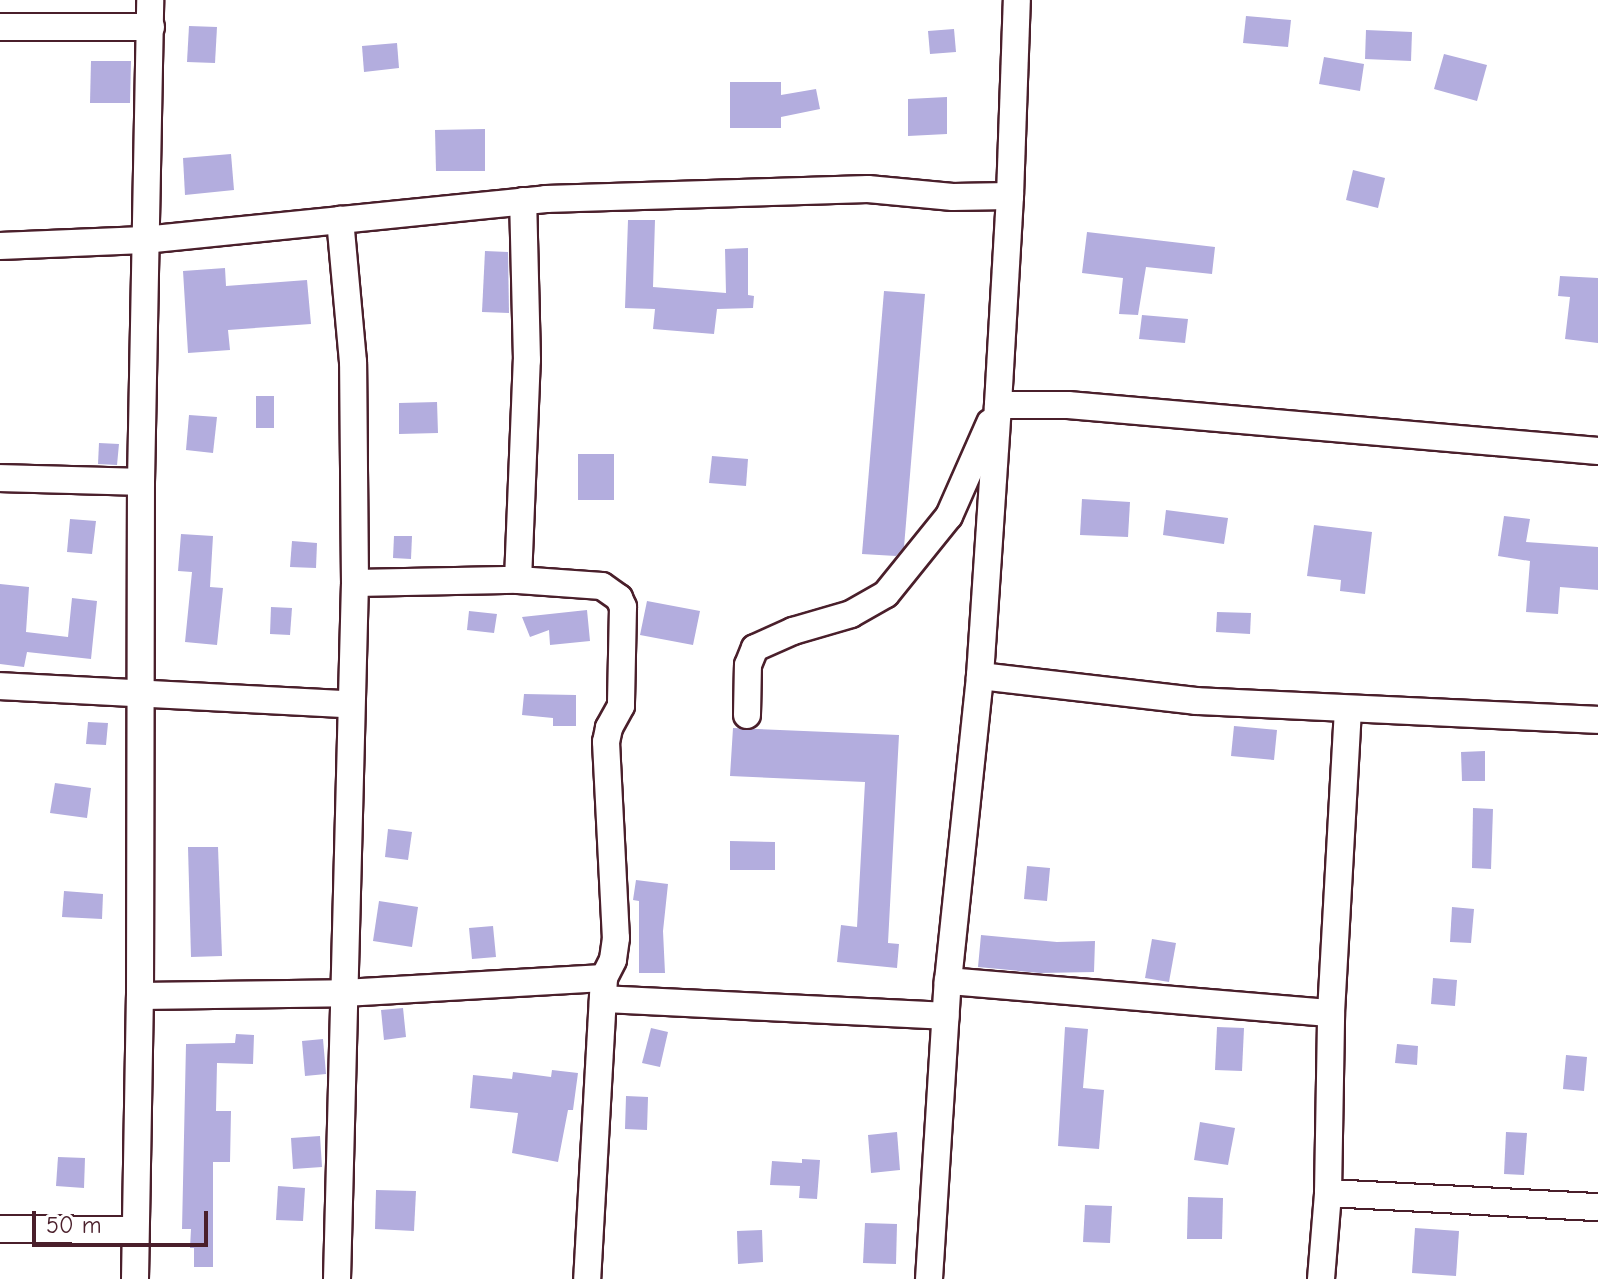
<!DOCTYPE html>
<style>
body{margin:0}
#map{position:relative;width:1598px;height:1279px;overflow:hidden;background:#fff;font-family:"Comic Neue",sans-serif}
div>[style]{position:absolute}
.building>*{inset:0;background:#b3adde}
.roads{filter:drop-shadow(2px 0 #4a1f2b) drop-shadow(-2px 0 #4a1f2b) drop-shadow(0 2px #4a1f2b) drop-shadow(0 -2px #4a1f2b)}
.minor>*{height:26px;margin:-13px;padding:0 13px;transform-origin:13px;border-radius:13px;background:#fff}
span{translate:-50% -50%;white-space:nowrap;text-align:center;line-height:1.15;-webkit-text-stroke:7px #fff;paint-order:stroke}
.scale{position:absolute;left:32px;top:1211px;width:176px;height:36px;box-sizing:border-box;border:4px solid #4a1f2b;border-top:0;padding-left:10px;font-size:24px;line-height:28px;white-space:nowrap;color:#4a1f2b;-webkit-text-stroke:6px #fff;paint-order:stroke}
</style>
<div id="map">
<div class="building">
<i style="clip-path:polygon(1246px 16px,1291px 20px,1288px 47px,1243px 43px)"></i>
<i style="clip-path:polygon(189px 26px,217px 27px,215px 63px,187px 62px)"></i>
<i style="clip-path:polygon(954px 29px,956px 52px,930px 54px,928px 31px)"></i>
<i style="clip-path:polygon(1366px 30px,1412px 32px,1411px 61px,1365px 59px)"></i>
<i style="clip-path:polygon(397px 43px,399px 68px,364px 72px,362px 46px)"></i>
<i style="clip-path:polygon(1444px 54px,1487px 65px,1477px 101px,1434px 89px)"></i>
<i style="clip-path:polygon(1324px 57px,1364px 64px,1360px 91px,1319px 84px)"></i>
<i style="clip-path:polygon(91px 61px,131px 61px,130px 103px,90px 103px)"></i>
<i style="clip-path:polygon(730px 82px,781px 82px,781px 95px,816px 89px,820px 109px,781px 117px,781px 128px,730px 128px)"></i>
<i style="clip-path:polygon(947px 97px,947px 134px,908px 136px,908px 99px)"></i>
<i style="clip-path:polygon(485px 129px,485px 171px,436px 171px,435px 130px)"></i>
<i style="clip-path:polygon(231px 154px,234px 190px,185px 195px,183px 158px)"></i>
<i style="clip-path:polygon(1353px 170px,1385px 178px,1378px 208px,1346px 200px)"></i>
<i style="clip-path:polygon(628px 220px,655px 220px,653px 287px,726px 293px,725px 249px,748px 248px,748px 295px,754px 296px,753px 308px,717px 309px,714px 334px,653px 329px,655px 309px,625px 308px)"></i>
<i style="clip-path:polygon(1087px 232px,1215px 247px,1212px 274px,1146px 267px,1138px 315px,1119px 314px,1123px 278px,1082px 273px)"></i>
<i style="clip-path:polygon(485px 251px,508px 252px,509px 313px,482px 312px)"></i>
<i style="clip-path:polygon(225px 268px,226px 286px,307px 280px,311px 324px,228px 330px,230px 350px,188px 353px,183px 271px)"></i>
<i style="clip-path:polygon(1560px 276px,1598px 278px,1598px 343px,1565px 339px,1570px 297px,1558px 296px)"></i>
<i style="clip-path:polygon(884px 291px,925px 294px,904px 547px,896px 556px,862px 554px)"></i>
<i style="clip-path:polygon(1142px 315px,1188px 319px,1185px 343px,1139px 339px)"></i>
<i style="clip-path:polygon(256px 396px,274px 396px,274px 428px,256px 428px)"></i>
<i style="clip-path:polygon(437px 402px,438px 433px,399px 434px,399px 403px)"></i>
<i style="clip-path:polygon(189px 415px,217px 417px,213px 453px,186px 450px)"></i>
<i style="clip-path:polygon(99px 443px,119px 444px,117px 465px,98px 464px)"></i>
<i style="clip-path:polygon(578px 454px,614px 454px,614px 500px,578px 500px)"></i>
<i style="clip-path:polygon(712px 456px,748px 459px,746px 486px,709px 483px)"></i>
<i style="clip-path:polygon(1082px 499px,1130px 502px,1128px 537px,1080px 535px)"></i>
<i style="clip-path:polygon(1166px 510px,1228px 518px,1224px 544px,1163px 535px)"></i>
<i style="clip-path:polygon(1504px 516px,1530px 519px,1526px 542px,1598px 547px,1598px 590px,1560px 587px,1558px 614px,1526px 612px,1530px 561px,1498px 556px)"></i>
<i style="clip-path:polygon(70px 519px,96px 521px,92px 554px,67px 552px)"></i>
<i style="clip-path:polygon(1314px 525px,1372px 532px,1365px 594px,1340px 591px,1341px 580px,1307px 576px)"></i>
<i style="clip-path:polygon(181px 534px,213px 536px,210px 587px,223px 588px,217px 645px,185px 642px,192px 572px,178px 571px)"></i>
<i style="clip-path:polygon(394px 536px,412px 536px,411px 559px,393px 558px)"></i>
<i style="clip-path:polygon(292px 541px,317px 543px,316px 568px,290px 567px)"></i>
<i style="clip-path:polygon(0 584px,29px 587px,26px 632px,68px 637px,72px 598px,97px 601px,91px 659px,27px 652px,24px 667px,0 664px)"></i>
<i style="clip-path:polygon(647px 601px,700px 611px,693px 645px,640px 635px)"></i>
<i style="clip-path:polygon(271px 607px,292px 608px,290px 635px,270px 634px)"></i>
<i style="clip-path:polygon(587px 610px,590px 641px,550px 645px,549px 630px,530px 637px,522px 617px)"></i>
<i style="clip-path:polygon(469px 611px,497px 614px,494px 633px,467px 630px)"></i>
<i style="clip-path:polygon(1217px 612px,1251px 613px,1250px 634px,1216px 632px)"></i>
<i style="clip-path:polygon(524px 694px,576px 695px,576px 726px,553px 726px,553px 718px,522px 715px)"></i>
<i style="clip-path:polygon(88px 722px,108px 723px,106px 745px,86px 744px)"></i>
<i style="clip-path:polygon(1234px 726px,1277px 730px,1274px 760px,1231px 756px)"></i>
<i style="clip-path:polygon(733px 728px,899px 735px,888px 943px,899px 944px,897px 968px,837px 962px,841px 925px,857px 927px,865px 782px,730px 776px)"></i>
<i style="clip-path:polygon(1485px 751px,1485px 781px,1462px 781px,1461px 752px)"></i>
<i style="clip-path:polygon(55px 783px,91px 788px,87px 818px,50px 813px)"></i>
<i style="clip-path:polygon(1473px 808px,1493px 809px,1491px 869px,1472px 868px)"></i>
<i style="clip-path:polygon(388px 829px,412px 832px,408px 860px,385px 857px)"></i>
<i style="clip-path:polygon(730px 841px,775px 842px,775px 870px,730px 870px)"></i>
<i style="clip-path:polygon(188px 847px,218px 847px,222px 956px,191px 957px)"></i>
<i style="clip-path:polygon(1027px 866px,1050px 868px,1047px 901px,1024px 899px)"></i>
<i style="clip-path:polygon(636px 880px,668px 884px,663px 931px,665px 973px,639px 973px,639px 901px,633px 900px)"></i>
<i style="clip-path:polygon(64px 891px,103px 894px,102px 919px,62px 917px)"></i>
<i style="clip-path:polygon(379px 901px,418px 907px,412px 947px,373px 941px)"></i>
<i style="clip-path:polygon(1452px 907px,1474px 909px,1471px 943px,1450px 942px)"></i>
<i style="clip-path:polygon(493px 926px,496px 957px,472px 959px,469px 928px)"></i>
<i style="clip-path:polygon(981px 935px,1057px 942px,1095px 941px,1094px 972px,1040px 973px,978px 967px)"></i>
<i style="clip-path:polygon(1152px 939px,1176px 943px,1169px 982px,1145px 978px)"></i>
<i style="clip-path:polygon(1433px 978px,1457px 980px,1455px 1006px,1431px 1004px)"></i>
<i style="clip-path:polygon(403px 1008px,406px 1037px,384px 1040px,381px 1010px)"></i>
<i style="clip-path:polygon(1065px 1027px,1088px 1029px,1083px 1088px,1104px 1090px,1099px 1149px,1058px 1146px)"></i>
<i style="clip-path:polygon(1217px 1027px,1244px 1028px,1242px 1071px,1215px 1070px)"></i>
<i style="clip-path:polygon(651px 1028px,668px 1032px,660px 1067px,642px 1063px)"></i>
<i style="clip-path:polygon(236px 1034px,254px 1035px,253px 1064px,217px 1063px,216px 1111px,231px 1111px,230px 1162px,213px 1162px,213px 1267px,194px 1267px,194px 1248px,190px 1248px,191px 1229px,182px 1229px,186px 1044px,235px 1043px)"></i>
<i style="clip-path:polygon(323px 1039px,326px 1074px,305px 1076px,302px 1041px)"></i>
<i style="clip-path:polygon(1397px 1044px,1418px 1046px,1417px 1065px,1395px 1063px)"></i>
<i style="clip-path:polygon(1566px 1055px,1587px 1057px,1584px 1091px,1563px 1089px)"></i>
<i style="clip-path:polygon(552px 1070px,578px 1073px,573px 1110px,568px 1110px,558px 1162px,512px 1153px,518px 1113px,470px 1108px,473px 1075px,512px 1079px,513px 1072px,551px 1077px)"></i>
<i style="clip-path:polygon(626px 1096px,648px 1097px,647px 1130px,625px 1129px)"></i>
<i style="clip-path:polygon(1200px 1122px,1235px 1128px,1228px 1165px,1194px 1160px)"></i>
<i style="clip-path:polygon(897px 1132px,900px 1170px,871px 1173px,868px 1135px)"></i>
<i style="clip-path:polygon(1506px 1132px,1527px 1133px,1524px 1175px,1504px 1174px)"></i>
<i style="clip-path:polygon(320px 1136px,322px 1167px,293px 1169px,291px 1138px)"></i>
<i style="clip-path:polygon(58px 1157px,85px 1158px,84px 1188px,56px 1186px)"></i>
<i style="clip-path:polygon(802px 1159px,820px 1160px,817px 1199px,799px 1198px,800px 1186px,770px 1185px,772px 1161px,802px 1163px)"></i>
<i style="clip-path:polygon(278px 1186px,305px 1188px,303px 1221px,276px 1220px)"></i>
<i style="clip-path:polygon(376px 1190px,416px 1191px,414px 1231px,375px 1229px)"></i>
<i style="clip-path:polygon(1188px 1197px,1223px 1198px,1222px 1239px,1187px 1239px)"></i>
<i style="clip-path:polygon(1085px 1205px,1112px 1206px,1110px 1243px,1083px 1242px)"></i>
<i style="clip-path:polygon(865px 1223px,897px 1224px,896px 1264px,863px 1263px)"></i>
<i style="clip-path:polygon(1415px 1228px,1459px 1231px,1456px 1276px,1412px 1273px)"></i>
<i style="clip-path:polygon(762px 1230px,763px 1262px,738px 1264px,737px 1231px)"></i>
</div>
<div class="roads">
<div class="minor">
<i style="left:0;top:27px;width:151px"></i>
<i style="left:1010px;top:196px;width:196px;rotate:-88deg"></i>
<i style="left:0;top:246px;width:144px;rotate:-2.4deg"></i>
<i style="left:144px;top:240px;width:404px;rotate:-5.8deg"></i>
<i style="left:546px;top:199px;width:322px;rotate:-1.8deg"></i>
<i style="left:868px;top:189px;width:85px;rotate:5.4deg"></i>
<i style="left:953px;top:197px;width:57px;rotate:-1deg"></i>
<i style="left:1010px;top:196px;width:209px;rotate:93.3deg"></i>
<i style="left:998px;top:405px;width:70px"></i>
<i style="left:1068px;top:405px;width:532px;rotate:4.96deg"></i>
<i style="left:0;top:478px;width:141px;rotate:1.6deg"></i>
<i style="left:518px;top:580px;width:220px;rotate:-87.7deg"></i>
<i style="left:527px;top:360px;width:159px;rotate:-91.4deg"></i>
<i style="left:355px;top:583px;width:163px;rotate:-1.1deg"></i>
<i style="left:518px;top:580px;width:84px;rotate:4.1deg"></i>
<i style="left:602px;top:586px;width:21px;rotate:35deg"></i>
<i style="left:619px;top:598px;width:10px;rotate:66deg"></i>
<i style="left:623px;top:607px;width:99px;rotate:91.2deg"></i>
<i style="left:621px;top:706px;width:25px;rotate:119deg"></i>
<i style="left:609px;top:728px;width:14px;rotate:102deg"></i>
<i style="left:606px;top:742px;width:196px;rotate:87.1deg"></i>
<i style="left:616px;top:938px;width:22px;rotate:98deg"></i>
<i style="left:613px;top:960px;width:20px;rotate:117deg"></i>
<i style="left:980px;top:676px;width:217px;rotate:6.6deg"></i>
<i style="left:1196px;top:701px;width:402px;rotate:2.7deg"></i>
<i style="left:0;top:686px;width:349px;rotate:3deg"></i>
<i style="left:747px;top:715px;width:50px;rotate:-88.9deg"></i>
<i style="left:748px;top:665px;width:18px;rotate:-68deg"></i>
<i style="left:755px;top:648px;width:42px;rotate:-24.1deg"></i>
<i style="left:793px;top:631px;width:60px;rotate:-16.3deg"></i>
<i style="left:851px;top:614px;width:40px;rotate:-29.7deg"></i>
<i style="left:886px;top:594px;width:100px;rotate:-51.1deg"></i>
<i style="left:949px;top:516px;width:102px;rotate:-66.2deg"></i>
<i style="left:948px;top:981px;width:384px;rotate:4.8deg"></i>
<i style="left:140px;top:996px;width:204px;rotate:-0.8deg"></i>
<i style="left:344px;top:993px;width:260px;rotate:-3.3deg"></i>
<i style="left:604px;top:978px;width:301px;rotate:93.2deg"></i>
<i style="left:603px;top:999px;width:343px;rotate:2.8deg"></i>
<i style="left:1328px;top:1193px;width:270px;rotate:3deg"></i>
<i style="left:0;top:1229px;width:135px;rotate:0.4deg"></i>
<i style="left:135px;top:1279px;width:283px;rotate:-89deg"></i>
<i style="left:140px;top:996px;width:514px;rotate:-89.89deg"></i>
<i style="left:141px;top:482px;width:482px;rotate:-88.9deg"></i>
<i style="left:337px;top:1279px;width:696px;rotate:-88.52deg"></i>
<i style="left:355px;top:583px;width:221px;rotate:-90.5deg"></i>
<i style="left:353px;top:362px;width:143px;rotate:-95.2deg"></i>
<i style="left:929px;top:1279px;width:299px;rotate:-86.4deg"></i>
<i style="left:948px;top:981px;width:307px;rotate:-84deg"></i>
<i style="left:980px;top:676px;width:272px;rotate:-86.2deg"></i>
<i style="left:1321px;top:1279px;width:86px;rotate:-85.3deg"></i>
<i style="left:1328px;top:1193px;width:180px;rotate:-89deg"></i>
<i style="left:1331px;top:1013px;width:303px;rotate:-86.8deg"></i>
</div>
</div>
<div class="scale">50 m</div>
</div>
